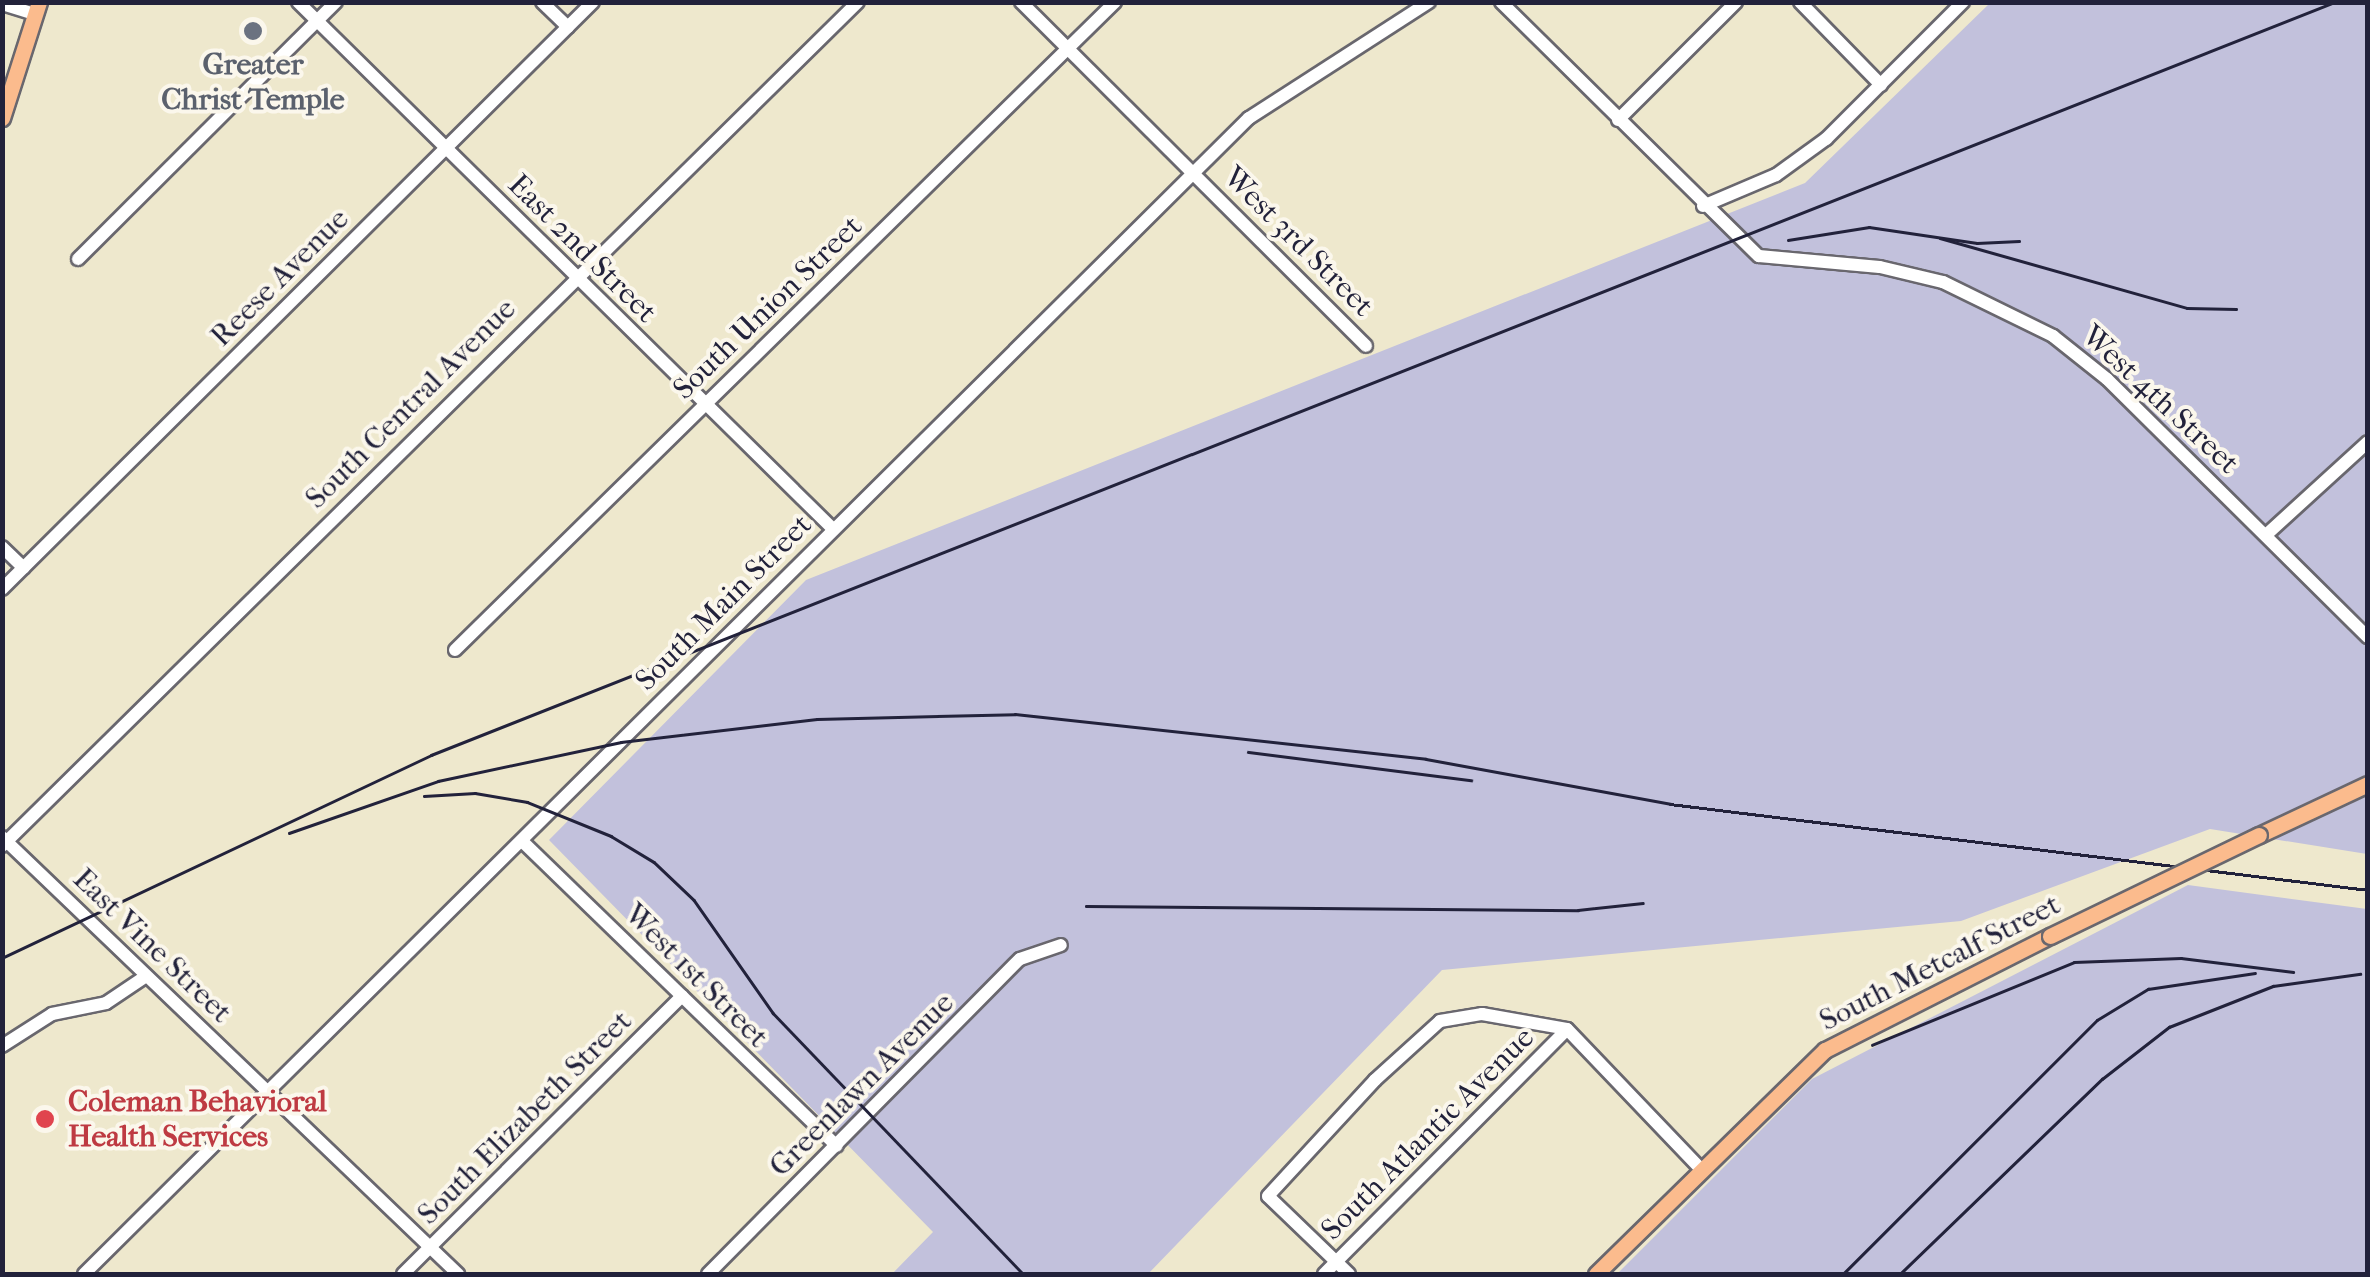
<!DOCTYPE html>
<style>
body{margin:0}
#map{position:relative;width:2370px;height:1277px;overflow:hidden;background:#eee8cd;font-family:"IM FELL French Canon",serif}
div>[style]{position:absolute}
.industrial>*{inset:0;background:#c2c1dc}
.roads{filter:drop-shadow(2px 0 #69676e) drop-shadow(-2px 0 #69676e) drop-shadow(0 2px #69676e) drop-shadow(0 -2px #69676e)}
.minor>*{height:12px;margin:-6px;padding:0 6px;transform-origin:6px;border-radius:6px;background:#fff}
.major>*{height:15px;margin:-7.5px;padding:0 7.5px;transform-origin:7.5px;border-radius:7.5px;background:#fbbb8d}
.rail>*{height:2.5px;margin:-1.25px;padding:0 1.25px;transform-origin:1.25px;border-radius:1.25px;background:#22223b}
.bridges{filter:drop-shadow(2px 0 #69676e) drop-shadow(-2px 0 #69676e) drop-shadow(0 2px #69676e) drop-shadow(0 -2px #69676e)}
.major-bridge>*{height:15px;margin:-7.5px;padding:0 7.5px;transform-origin:7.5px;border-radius:7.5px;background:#fbbb8d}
.dots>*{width:28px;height:28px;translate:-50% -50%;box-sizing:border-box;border:5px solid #fbf7ec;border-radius:50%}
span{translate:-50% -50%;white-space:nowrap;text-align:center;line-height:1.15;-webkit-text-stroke:8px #fbf7ec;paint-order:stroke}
.worship-label{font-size:30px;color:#5b616d;font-weight:700}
.street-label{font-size:30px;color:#22223b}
.health-label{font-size:30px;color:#be3a42;font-weight:700}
.left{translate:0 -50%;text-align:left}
.frame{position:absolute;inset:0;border:5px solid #22223b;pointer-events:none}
</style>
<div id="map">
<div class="industrial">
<i style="clip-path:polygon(1990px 3px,2367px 3px,2367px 854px,2210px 829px,1961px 921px,1442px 970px,1148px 1274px,892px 1274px,933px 1232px,549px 840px,806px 580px,1805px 183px)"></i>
<i style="clip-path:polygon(2188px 885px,2367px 909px,2367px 1274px,1617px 1274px,1812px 1079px)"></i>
</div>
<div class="roads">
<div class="minor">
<i style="left:298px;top:2px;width:751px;rotate:44.57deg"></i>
<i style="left:542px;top:2px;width:36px;rotate:44deg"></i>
<i style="left:1021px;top:2px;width:487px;rotate:44.9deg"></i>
<i style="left:1501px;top:2px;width:362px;rotate:44.6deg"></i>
<i style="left:1759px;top:256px;width:121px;rotate:5.2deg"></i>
<i style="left:1880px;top:267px;width:65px;rotate:13.4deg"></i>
<i style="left:1943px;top:282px;width:123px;rotate:26.1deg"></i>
<i style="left:2053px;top:336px;width:69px;rotate:38.5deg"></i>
<i style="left:2107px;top:379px;width:367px;rotate:44.7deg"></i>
<i style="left:1800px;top:2px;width:116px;rotate:45.7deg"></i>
<i style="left:2px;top:4px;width:34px;rotate:17deg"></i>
<i style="left:1618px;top:120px;width:167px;rotate:-45deg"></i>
<i style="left:1703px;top:206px;width:79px;rotate:-23deg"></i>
<i style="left:1776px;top:175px;width:62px;rotate:-35.8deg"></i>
<i style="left:1826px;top:139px;width:194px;rotate:-45deg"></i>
<i style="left:78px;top:259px;width:364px;rotate:-44.9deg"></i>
<i style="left:2266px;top:535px;width:138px;rotate:-42.4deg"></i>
<i style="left:2px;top:547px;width:30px;rotate:44deg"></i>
<i style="left:2px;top:589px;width:833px;rotate:-44.81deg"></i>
<i style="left:455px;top:650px;width:925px;rotate:-44.47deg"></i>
<i style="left:2px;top:837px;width:632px;rotate:43.78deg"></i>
<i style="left:522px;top:841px;width:438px;rotate:44.1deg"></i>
<i style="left:2px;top:846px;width:1202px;rotate:-44.6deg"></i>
<i style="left:2px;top:1046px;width:59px;rotate:-32.6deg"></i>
<i style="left:52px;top:1014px;width:55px;rotate:-11.5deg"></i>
<i style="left:106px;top:1003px;width:48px;rotate:-34deg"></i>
<i style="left:84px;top:1274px;width:1641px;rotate:-44.78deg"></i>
<i style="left:1249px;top:118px;width:214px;rotate:-32.8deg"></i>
<i style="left:403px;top:1274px;width:394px;rotate:-44.9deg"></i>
<i style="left:708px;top:1274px;width:443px;rotate:-45.3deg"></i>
<i style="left:1020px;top:959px;width:43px;rotate:-18.9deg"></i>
<i style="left:1324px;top:1274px;width:345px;rotate:-45.2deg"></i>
<i style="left:1349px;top:1274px;width:112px;rotate:-136.1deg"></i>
<i style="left:1268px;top:1196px;width:158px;rotate:-47.3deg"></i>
<i style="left:1375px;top:1080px;width:88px;rotate:-42.2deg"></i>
<i style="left:1440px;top:1021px;width:43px;rotate:-9.5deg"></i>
<i style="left:1482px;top:1014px;width:86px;rotate:10deg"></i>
<i style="left:1567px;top:1029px;width:194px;rotate:46.3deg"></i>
</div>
<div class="major">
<i style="left:2px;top:118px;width:122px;rotate:-72.3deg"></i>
<i style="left:2259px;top:835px;width:120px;rotate:-25.1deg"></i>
<i style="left:1596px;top:1274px;width:320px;rotate:-44.4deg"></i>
<i style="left:1825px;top:1050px;width:252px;rotate:-26.9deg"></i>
</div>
</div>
<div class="rail">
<i style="left:1940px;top:238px;width:257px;rotate:15.8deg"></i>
<i style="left:2187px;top:308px;width:49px;rotate:1.2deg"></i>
<i style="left:1788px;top:240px;width:82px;rotate:-9.1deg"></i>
<i style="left:1869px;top:227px;width:109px;rotate:8.4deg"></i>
<i style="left:1977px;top:243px;width:42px;rotate:-2.7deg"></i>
<i style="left:1248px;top:752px;width:225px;rotate:7.2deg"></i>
<i style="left:424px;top:796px;width:51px;rotate:-3.4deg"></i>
<i style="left:475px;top:793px;width:53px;rotate:9.8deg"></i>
<i style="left:527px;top:802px;width:91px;rotate:22deg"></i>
<i style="left:611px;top:836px;width:50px;rotate:31.2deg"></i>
<i style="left:654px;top:862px;width:55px;rotate:43.5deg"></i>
<i style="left:694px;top:900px;width:138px;rotate:55deg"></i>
<i style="left:773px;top:1013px;width:361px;rotate:46.2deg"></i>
<i style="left:289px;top:833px;width:158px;rotate:-19.2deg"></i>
<i style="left:438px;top:781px;width:187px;rotate:-12deg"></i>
<i style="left:621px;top:742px;width:197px;rotate:-6.7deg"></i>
<i style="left:817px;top:719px;width:198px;rotate:-1.4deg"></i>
<i style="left:1015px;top:714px;width:413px;rotate:6.2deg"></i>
<i style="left:1426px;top:759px;width:248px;rotate:10.4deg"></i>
<i style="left:1670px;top:804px;width:703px;rotate:7.02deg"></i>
<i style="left:1086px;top:906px;width:492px;rotate:0.5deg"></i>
<i style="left:1578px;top:910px;width:65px;rotate:-6.1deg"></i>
<i style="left:2px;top:958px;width:475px;rotate:-25.3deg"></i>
<i style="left:431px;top:755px;width:2047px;rotate:-21.58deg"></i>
<i style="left:1872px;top:1045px;width:218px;rotate:-22.3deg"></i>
<i style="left:2074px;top:962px;width:107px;rotate:-2.1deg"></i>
<i style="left:2181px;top:958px;width:113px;rotate:7.1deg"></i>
<i style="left:1843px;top:1274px;width:359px;rotate:-45deg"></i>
<i style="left:2097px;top:1020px;width:60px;rotate:-31.3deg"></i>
<i style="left:2148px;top:989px;width:108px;rotate:-8.5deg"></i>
<i style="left:1900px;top:1274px;width:281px;rotate:-44deg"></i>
<i style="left:2102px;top:1079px;width:85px;rotate:-37.8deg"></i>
<i style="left:2169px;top:1027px;width:112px;rotate:-21.5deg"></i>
<i style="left:2273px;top:986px;width:88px;rotate:-7.9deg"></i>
</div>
<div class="bridges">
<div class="major-bridge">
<i style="left:2050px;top:936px;width:232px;rotate:-25.8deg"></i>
</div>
</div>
<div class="dots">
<i style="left:253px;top:31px;background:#6b7280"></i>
<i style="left:45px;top:1119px;background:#e0444e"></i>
</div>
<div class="worship-label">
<span style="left:253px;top:82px">Greater<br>Christ Temple</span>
</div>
<div class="street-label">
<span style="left:1298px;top:242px;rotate:45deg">West 3rd Street</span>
<span style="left:582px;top:249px;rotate:45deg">East 2nd Street</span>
<span style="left:280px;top:278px;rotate:-45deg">Reese Avenue</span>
<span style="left:768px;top:308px;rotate:-44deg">South Union Street</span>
<span style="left:2160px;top:400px;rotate:43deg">West 4th Street</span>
<span style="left:411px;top:404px;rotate:-45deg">South Central Avenue</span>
<span style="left:724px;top:603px;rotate:-45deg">South Main Street</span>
<span style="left:152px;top:946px;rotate:44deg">East Vine Street</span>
<span style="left:1940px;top:963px;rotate:-27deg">South Metcalf Street</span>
<span style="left:696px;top:976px;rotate:45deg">West 1st Street</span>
<span style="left:862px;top:1085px;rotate:-45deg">Greenlawn Avenue</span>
<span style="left:525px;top:1118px;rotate:-45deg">South Elizabeth Street</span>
<span style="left:1428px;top:1134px;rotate:-45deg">South Atlantic Avenue</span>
</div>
<div class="health-label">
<span class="left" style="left:68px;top:1119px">Coleman Behavioral<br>Health Services</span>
</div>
<div class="frame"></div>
</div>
